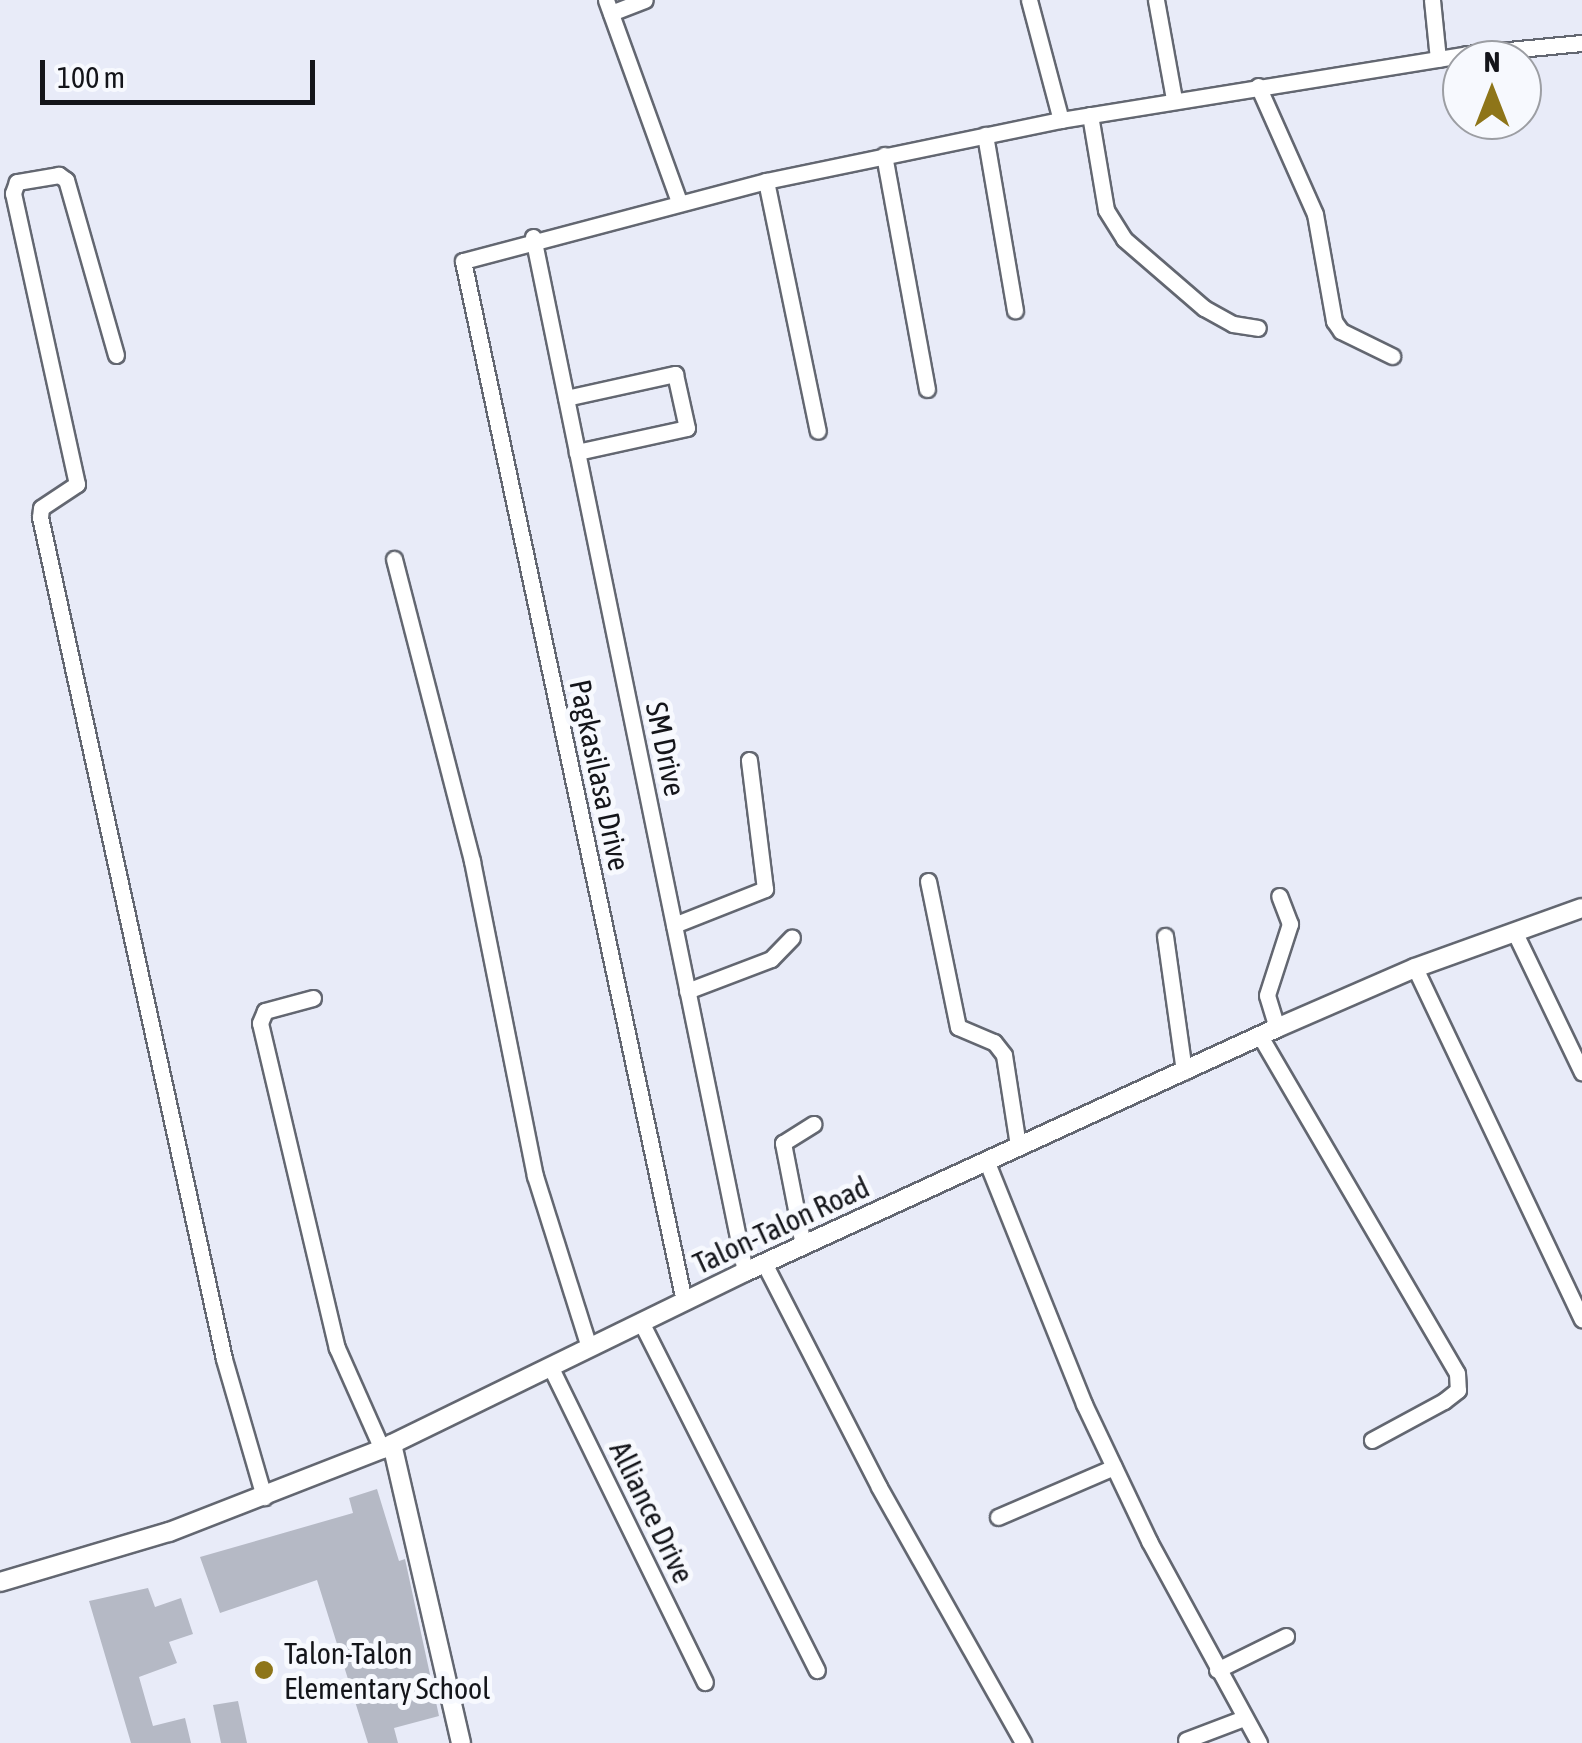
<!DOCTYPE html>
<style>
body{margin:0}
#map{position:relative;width:1582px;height:1743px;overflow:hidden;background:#e8ebf8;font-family:"Asap Condensed",sans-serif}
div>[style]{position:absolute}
.building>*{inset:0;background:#b5b9c5}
.roads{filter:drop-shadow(2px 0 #636771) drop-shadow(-2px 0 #636771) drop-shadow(0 2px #636771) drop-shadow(0 -2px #636771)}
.minor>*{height:15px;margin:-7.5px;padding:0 7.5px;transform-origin:7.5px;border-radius:7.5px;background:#fff}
.tertiary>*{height:18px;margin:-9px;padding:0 9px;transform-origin:9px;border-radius:9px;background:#fff}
.dots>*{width:28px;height:28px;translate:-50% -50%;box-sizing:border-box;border:5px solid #f7f9fe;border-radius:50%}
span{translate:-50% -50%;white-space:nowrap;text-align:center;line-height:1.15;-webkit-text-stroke:10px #f7f9fe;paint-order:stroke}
.street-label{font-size:30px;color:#14151a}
.poi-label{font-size:30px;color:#14151a}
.left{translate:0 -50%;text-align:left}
.north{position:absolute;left:1442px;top:40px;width:100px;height:100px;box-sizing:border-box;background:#f7f9fe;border:2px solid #9c9ea3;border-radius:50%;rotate:0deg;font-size:28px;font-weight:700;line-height:40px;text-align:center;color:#14151a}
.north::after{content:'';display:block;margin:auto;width:35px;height:45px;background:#8e7519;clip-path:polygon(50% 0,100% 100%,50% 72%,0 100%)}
.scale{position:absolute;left:40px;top:60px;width:275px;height:45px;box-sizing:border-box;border:5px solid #14151a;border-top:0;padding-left:12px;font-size:30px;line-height:35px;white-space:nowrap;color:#14151a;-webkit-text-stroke:8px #f7f9fe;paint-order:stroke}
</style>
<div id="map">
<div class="building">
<i style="clip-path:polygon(377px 1489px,399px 1561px,405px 1559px,439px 1716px,394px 1728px,398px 1743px,368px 1743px,317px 1580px,220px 1613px,200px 1557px,353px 1513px,349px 1498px)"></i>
<i style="clip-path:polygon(148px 1588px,155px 1607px,181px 1598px,193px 1634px,169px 1642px,177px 1663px,139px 1677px,153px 1726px,185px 1718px,191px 1743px,131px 1743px,89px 1601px)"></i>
<i style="clip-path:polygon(238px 1701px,247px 1743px,221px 1743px,213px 1705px)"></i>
</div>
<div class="roads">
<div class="minor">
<i style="left:606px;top:0;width:215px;rotate:70.1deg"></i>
<i style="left:1029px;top:0;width:124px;rotate:75.1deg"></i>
<i style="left:1156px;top:0;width:101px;rotate:79.7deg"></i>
<i style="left:1432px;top:0;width:59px;rotate:84.2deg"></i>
<i style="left:611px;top:13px;width:36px;rotate:-21deg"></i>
<i style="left:1258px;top:86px;width:140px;rotate:66deg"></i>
<i style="left:1315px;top:214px;width:109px;rotate:79.9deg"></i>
<i style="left:1334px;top:321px;width:12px;rotate:55deg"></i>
<i style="left:1341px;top:331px;width:57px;rotate:26.1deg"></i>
<i style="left:1090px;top:115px;width:96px;rotate:80.4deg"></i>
<i style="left:1106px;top:210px;width:34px;rotate:58deg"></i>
<i style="left:1124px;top:239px;width:106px;rotate:40.8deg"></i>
<i style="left:1204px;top:308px;width:33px;rotate:29deg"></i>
<i style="left:1233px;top:324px;width:25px;rotate:9deg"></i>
<i style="left:985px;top:135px;width:178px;rotate:80.3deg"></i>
<i style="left:884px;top:155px;width:238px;rotate:79.6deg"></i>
<i style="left:766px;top:181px;width:255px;rotate:78.3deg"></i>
<i style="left:533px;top:237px;width:1056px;rotate:78.42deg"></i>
<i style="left:116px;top:355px;width:182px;rotate:-105.9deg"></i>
<i style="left:66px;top:180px;width:9px;rotate:-144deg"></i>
<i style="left:59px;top:175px;width:43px;rotate:170.5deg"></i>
<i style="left:17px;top:182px;width:12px;rotate:110deg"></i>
<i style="left:13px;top:193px;width:298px;rotate:77.6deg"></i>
<i style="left:77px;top:484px;width:43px;rotate:146.3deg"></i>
<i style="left:41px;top:508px;width:9px;rotate:96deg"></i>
<i style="left:40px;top:517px;width:862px;rotate:77.67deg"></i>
<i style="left:224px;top:1359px;width:144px;rotate:73.8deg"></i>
<i style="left:566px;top:398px;width:112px;rotate:-12.4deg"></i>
<i style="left:675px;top:374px;width:55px;rotate:77.5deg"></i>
<i style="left:687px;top:428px;width:113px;rotate:167.7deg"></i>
<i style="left:394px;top:559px;width:312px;rotate:75.5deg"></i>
<i style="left:472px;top:861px;width:321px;rotate:78.7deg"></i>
<i style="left:535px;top:1176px;width:179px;rotate:72.5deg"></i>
<i style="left:928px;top:881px;width:149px;rotate:78.4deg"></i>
<i style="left:958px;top:1027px;width:39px;rotate:23deg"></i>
<i style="left:994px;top:1042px;width:16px;rotate:52deg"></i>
<i style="left:1004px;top:1055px;width:91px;rotate:81.2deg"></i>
<i style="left:674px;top:925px;width:98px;rotate:-21.6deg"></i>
<i style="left:765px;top:889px;width:130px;rotate:-97.1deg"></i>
<i style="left:1514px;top:931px;width:157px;rotate:64.3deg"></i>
<i style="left:1165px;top:936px;width:137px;rotate:82deg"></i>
<i style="left:1415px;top:968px;width:389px;rotate:64.6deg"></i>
<i style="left:687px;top:991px;width:90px;rotate:-20.9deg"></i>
<i style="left:771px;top:959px;width:30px;rotate:-46deg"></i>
<i style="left:313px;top:998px;width:50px;rotate:164.8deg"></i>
<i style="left:265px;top:1011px;width:13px;rotate:113deg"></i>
<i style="left:260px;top:1023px;width:334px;rotate:76.7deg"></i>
<i style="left:337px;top:1348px;width:111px;rotate:66deg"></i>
<i style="left:1277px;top:1028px;width:34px;rotate:-107deg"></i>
<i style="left:1267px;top:995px;width:75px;rotate:-72.1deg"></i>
<i style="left:1290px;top:924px;width:30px;rotate:-111deg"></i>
<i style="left:1260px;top:1036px;width:390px;rotate:59.7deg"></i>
<i style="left:1457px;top:1373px;width:17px;rotate:87deg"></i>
<i style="left:1458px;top:1390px;width:18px;rotate:142deg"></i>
<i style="left:1444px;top:1401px;width:82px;rotate:151.6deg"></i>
<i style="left:986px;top:1160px;width:263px;rotate:68.1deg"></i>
<i style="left:1084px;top:1404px;width:152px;rotate:64.6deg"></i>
<i style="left:1149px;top:1541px;width:230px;rotate:61.4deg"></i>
<i style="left:803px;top:1245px;width:104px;rotate:-101.1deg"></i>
<i style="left:783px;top:1143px;width:36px;rotate:-32deg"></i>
<i style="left:764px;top:1263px;width:252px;rotate:62.8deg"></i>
<i style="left:879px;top:1487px;width:294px;rotate:60.6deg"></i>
<i style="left:684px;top:1301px;width:1063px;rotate:-102deg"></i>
<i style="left:463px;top:261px;width:313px;rotate:-14.8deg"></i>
<i style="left:766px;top:181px;width:301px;rotate:-11.7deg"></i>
<i style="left:1061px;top:120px;width:411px;rotate:-9.2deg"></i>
<i style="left:1467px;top:54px;width:116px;rotate:-5.5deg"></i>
<i style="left:641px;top:1322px;width:390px;rotate:63.2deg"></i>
<i style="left:550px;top:1366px;width:352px;rotate:63.9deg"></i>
<i style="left:998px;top:1517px;width:126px;rotate:-23.3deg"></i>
<i style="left:1217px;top:1670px;width:77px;rotate:-26.2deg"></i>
<i style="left:1186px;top:1740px;width:62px;rotate:-20.8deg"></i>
</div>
<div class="tertiary">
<i style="left:392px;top:1444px;width:307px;rotate:77deg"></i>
<i style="left:0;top:1582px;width:176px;rotate:-16.5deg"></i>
<i style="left:169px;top:1532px;width:229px;rotate:-21.3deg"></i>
<i style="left:382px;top:1449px;width:404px;rotate:-26deg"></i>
<i style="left:745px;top:1272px;width:585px;rotate:-24.64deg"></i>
<i style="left:1277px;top:1028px;width:150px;rotate:-23.5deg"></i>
<i style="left:1415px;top:968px;width:177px;rotate:-19.8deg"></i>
</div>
</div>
<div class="dots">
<i style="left:264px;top:1670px;background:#8e7519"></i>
</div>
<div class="street-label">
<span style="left:666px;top:749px;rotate:78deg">SM Drive</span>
<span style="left:600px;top:775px;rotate:78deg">Pagkasilasa Drive</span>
<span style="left:781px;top:1225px;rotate:-25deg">Talon-Talon Road</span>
<span style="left:652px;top:1512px;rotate:64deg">Alliance Drive</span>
</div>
<div class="poi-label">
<span class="left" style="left:284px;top:1670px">Talon-Talon<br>Elementary School</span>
</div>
<div class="north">N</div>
<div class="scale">100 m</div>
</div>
